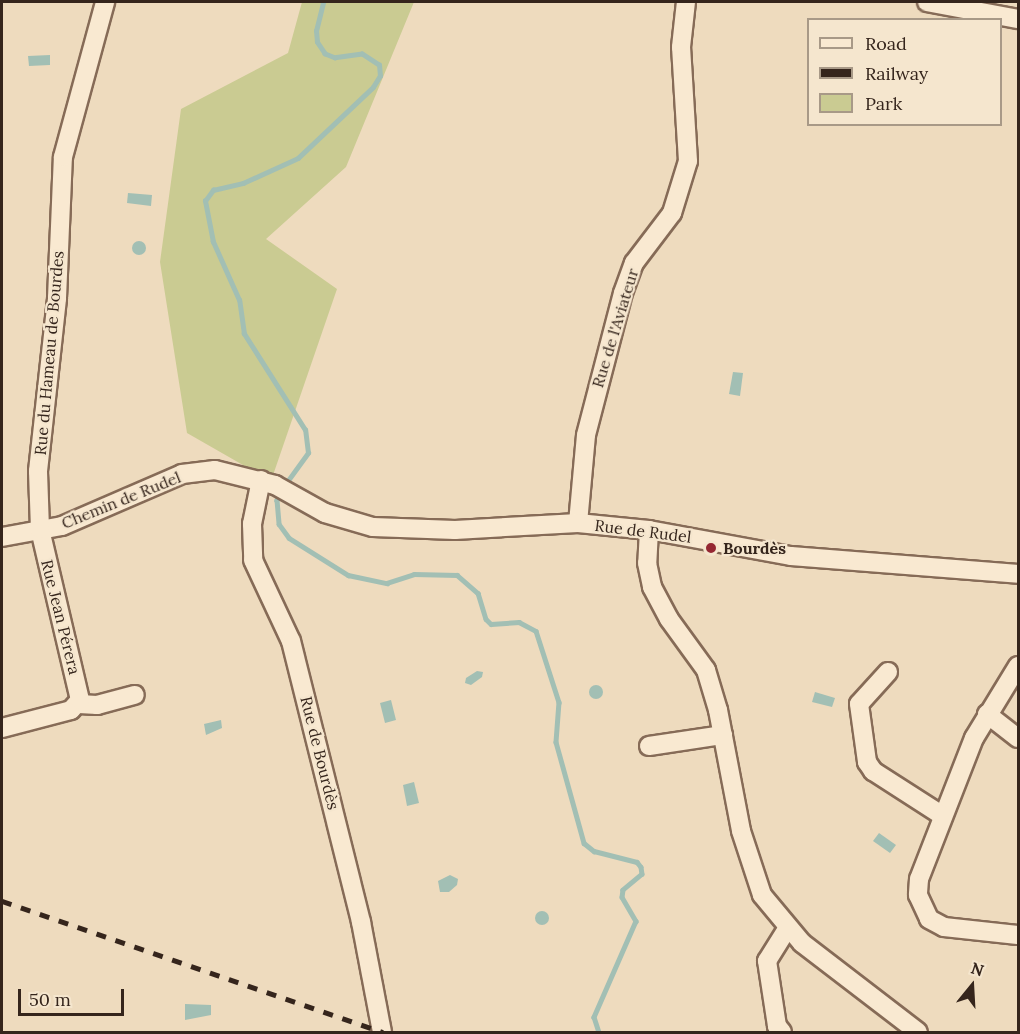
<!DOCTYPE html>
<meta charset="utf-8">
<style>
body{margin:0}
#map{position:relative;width:1020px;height:1034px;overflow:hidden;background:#eedbbe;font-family:Lora,serif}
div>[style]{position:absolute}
.green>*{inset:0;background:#cacb92}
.water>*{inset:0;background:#a2bfb4}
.round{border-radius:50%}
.stream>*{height:4.5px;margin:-2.25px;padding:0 2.25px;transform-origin:2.25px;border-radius:2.25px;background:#a2bfb4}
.roads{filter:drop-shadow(2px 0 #866b57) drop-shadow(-2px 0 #866b57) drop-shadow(0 2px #866b57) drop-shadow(0 -2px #866b57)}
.minor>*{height:18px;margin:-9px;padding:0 9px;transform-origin:9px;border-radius:9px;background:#f9e9d1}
.rail>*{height:4.5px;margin-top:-2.25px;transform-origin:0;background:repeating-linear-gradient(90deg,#35251c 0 10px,transparent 0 20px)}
.dots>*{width:16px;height:16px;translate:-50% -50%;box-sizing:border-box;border:3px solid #f5e6ce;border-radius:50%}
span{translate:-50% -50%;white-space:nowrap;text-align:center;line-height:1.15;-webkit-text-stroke:4.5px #f5e6ce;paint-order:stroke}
.street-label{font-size:16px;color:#35251c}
.poi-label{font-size:16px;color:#35251c;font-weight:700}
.left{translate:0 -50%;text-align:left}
.frame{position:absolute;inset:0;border:3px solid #35251c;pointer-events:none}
.legend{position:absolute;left:807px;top:18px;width:195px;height:108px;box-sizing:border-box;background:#f5e6ce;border:2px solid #a89987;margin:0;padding:8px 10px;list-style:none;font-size:18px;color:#35251c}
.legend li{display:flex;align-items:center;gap:12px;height:30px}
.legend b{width:30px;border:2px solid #a89987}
.north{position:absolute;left:942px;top:956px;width:60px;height:60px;-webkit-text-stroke:4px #f5e6ce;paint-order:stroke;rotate:18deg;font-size:16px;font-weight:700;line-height:24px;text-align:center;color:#35251c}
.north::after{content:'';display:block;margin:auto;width:21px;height:27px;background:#35251c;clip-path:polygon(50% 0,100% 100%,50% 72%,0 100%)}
.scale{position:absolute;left:18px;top:989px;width:106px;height:27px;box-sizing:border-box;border:3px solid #35251c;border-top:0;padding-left:8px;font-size:18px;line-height:21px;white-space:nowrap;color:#35251c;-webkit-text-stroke:4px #f5e6ce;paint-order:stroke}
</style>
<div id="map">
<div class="green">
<i style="clip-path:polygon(302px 2px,414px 2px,346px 167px,266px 239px,337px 289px,271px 481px,187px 433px,160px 262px,181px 109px,288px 53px)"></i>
</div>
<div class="water">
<i style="clip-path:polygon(50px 55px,50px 65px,29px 66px,28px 56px)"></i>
<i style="clip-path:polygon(128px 193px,152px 195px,151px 206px,127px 203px)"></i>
<i class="round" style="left:132px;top:241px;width:14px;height:14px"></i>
<i style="clip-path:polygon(733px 372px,743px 373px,740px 396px,729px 394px)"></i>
<i style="clip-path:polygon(477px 671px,483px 672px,482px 677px,471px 685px,465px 683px,466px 678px)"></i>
<i class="round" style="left:589px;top:685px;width:14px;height:14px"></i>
<i style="clip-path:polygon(815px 692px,835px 698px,832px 707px,812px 702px)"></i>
<i style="clip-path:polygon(391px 700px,396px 720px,385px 723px,380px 703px)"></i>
<i style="clip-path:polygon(221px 720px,222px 728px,206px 735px,204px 724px)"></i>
<i style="clip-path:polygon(414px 782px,419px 803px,407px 806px,403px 785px)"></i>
<i style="clip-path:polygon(879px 833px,896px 845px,890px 853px,873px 841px)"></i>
<i style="clip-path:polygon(450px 875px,458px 879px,457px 885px,449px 892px,440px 892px,438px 881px)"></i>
<i class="round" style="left:535px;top:911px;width:14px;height:14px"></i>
<i style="clip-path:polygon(185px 1004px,211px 1005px,211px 1015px,185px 1020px)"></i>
</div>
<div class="stream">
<i style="left:284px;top:486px;width:41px;rotate:-54deg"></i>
<i style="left:308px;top:453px;width:23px;rotate:-97deg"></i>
<i style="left:305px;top:430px;width:114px;rotate:-122.4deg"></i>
<i style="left:244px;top:334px;width:34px;rotate:-98deg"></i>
<i style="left:239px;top:300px;width:64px;rotate:-114.1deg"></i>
<i style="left:213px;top:242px;width:42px;rotate:-101deg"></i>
<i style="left:205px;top:201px;width:14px;rotate:-54deg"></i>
<i style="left:213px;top:190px;width:31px;rotate:-13deg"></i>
<i style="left:243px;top:183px;width:60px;rotate:-24.4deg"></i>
<i style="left:298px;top:158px;width:103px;rotate:-43.4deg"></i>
<i style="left:373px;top:87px;width:13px;rotate:-58deg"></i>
<i style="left:380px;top:76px;width:11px;rotate:-95deg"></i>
<i style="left:379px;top:65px;width:20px;rotate:-147deg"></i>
<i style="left:362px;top:54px;width:27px;rotate:172deg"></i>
<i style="left:335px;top:58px;width:11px;rotate:-158deg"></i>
<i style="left:325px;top:54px;width:14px;rotate:-124deg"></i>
<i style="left:317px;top:42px;width:11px;rotate:-95deg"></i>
<i style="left:316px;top:31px;width:30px;rotate:-76deg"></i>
<i style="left:280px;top:493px;width:8px;rotate:113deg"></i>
<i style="left:277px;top:500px;width:24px;rotate:85deg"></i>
<i style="left:279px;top:524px;width:17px;rotate:54deg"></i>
<i style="left:289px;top:538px;width:70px;rotate:32.1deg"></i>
<i style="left:348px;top:575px;width:40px;rotate:12deg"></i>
<i style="left:387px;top:583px;width:28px;rotate:-18deg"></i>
<i style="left:414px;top:574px;width:43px;rotate:1.3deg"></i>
<i style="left:457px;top:575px;width:28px;rotate:41deg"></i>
<i style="left:478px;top:593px;width:27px;rotate:73deg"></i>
<i style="left:486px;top:619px;width:7px;rotate:45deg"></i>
<i style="left:491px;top:624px;width:28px;rotate:-4deg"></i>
<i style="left:519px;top:622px;width:19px;rotate:28deg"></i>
<i style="left:536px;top:631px;width:75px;rotate:72.1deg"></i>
<i style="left:559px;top:702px;width:40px;rotate:94.3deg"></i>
<i style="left:556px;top:742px;width:105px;rotate:74.5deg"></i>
<i style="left:584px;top:843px;width:13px;rotate:39deg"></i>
<i style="left:594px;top:851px;width:44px;rotate:14.3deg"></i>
<i style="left:637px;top:862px;width:6px;rotate:51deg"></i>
<i style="left:641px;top:867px;width:7px;rotate:82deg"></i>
<i style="left:642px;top:874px;width:25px;rotate:140deg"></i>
<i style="left:623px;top:890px;width:7px;rotate:98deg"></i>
<i style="left:622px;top:897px;width:28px;rotate:60deg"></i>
<i style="left:636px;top:921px;width:105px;rotate:113.6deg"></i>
<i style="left:594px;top:1017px;width:16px;rotate:72deg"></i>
</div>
<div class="roads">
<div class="minor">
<i style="left:927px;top:2px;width:93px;rotate:10.6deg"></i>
<i style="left:261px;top:480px;width:45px;rotate:101.6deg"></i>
<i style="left:252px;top:524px;width:36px;rotate:88deg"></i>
<i style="left:253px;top:560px;width:89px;rotate:64.9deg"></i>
<i style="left:291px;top:641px;width:290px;rotate:76deg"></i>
<i style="left:361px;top:922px;width:112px;rotate:79.2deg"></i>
<i style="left:578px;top:523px;width:88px;rotate:-84.8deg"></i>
<i style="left:586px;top:435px;width:147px;rotate:-75.4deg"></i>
<i style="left:623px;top:293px;width:32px;rotate:-70deg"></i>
<i style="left:634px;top:263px;width:63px;rotate:-52.8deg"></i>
<i style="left:672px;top:213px;width:54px;rotate:-72.9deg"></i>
<i style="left:688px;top:161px;width:114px;rotate:-93.5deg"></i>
<i style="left:681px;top:47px;width:45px;rotate:-83.7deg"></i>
<i style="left:649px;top:530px;width:33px;rotate:93deg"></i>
<i style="left:647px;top:563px;width:25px;rotate:78deg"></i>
<i style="left:652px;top:587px;width:36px;rotate:62deg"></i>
<i style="left:669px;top:619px;width:63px;rotate:54deg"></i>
<i style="left:706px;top:670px;width:42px;rotate:73.3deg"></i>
<i style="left:718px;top:710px;width:123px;rotate:79.2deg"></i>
<i style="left:741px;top:831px;width:67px;rotate:71.8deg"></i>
<i style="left:762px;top:895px;width:62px;rotate:50.2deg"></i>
<i style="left:802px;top:943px;width:146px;rotate:37.5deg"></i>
<i style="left:2px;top:537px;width:61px;rotate:-10.4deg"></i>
<i style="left:62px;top:526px;width:131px;rotate:-23.4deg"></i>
<i style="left:182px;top:474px;width:33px;rotate:-7deg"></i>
<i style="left:215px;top:470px;width:62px;rotate:14deg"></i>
<i style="left:275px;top:485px;width:57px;rotate:29.2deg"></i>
<i style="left:325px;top:513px;width:50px;rotate:16.3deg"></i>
<i style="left:373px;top:527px;width:82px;rotate:2.1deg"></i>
<i style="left:455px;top:530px;width:123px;rotate:-3.3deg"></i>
<i style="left:578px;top:523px;width:71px;rotate:5.6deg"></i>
<i style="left:649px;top:530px;width:144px;rotate:10.4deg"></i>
<i style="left:791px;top:556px;width:228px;rotate:4.5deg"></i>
<i style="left:1018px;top:666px;width:84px;rotate:121.4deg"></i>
<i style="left:974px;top:738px;width:151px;rotate:111.3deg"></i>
<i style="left:919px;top:879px;width:16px;rotate:94deg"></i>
<i style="left:918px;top:895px;width:26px;rotate:65deg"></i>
<i style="left:929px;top:919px;width:17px;rotate:28deg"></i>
<i style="left:944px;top:927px;width:74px;rotate:6.2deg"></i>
<i style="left:888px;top:672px;width:43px;rotate:132.2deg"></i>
<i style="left:859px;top:704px;width:59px;rotate:82.1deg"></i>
<i style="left:867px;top:762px;width:11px;rotate:56deg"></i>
<i style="left:873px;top:771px;width:83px;rotate:32.7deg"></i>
<i style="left:79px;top:704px;width:18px;rotate:3deg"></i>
<i style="left:97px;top:705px;width:39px;rotate:-15deg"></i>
<i style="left:987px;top:714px;width:39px;rotate:38deg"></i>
<i style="left:2px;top:728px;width:71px;rotate:-14.6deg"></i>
<i style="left:71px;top:710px;width:13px;rotate:-48deg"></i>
<i style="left:80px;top:700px;width:176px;rotate:-103.2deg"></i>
<i style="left:40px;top:529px;width:58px;rotate:-92deg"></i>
<i style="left:38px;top:471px;width:174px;rotate:-83.7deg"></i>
<i style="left:57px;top:298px;width:141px;rotate:-87.6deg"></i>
<i style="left:63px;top:157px;width:161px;rotate:-74.8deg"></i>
<i style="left:649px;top:746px;width:75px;rotate:-8.5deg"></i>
<i style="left:782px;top:1032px;width:8px;rotate:-130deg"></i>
<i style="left:777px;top:1026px;width:66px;rotate:-98.7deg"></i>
<i style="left:767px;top:961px;width:38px;rotate:-58deg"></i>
</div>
</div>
<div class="rail">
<i style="left:2px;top:901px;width:403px;rotate:19deg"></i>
</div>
<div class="dots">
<i style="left:711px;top:548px;background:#952732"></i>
</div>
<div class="street-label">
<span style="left:615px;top:328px;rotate:-73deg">Rue de l'Aviateur</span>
<span style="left:49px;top:353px;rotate:-85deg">Rue du Hameau de Bourdes</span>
<span style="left:121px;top:500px;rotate:-22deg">Chemin de Rudel</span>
<span style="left:643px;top:531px;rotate:7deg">Rue de Rudel</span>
<span style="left:61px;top:617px;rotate:76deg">Rue Jean Pérera</span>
<span style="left:320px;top:753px;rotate:76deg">Rue de Bourdès</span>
</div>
<div class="poi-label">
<span class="left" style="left:723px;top:548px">Bourdès</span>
</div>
<div class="frame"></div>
<ul class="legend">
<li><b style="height:8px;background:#f9e9d1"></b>Road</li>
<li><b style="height:8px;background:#35251c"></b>Railway</li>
<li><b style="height:16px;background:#cacb92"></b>Park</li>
</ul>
<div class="north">N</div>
<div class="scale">50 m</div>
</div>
